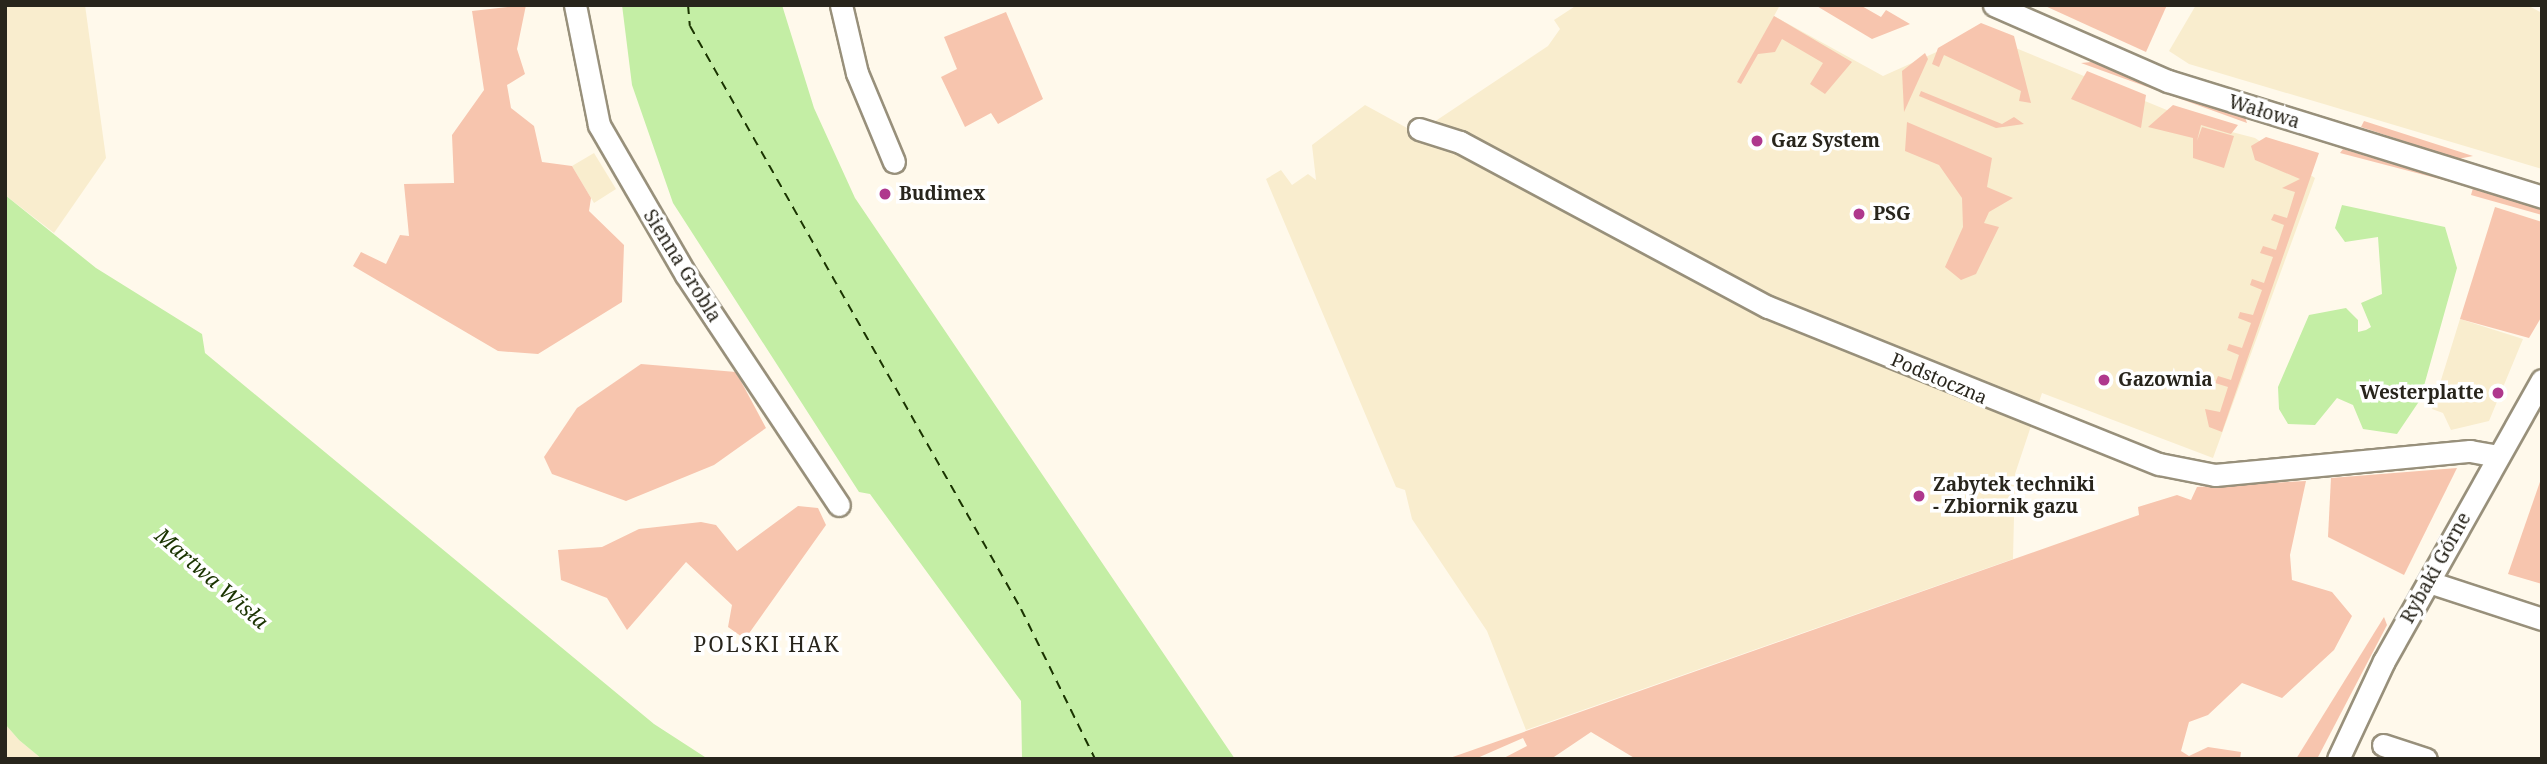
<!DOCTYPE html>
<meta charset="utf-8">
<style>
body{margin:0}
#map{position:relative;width:2547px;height:764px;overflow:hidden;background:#fff9eb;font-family:"Noto Serif",serif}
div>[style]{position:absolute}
.built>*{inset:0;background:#f9edce}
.green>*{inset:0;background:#f7c5ae}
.water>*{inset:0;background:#c4eea5}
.ferry>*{height:2px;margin-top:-1px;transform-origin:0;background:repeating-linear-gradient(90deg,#1a3300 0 9px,transparent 0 16px)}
.roads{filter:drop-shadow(2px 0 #98907b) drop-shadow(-2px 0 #98907b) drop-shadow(0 2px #98907b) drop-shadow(0 -2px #98907b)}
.minor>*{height:21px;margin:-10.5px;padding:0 10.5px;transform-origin:10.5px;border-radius:10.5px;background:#fff}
.dots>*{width:19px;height:19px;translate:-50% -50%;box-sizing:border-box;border:4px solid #fff;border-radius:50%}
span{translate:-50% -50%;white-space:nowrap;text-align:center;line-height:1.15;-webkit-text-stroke:7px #fff;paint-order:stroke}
.street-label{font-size:19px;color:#28251c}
.poi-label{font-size:19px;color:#28251c;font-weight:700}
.left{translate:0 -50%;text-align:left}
.right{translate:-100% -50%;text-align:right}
.water-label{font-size:21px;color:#1a3300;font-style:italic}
.neighbourhood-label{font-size:21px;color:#28251c;letter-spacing:2px}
.frame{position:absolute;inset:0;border:7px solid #28251c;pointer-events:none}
</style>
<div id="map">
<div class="built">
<i style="clip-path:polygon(5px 5px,85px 5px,106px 158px,54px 233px,5px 195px)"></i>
<i style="clip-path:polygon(1577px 5px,1780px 5px,1774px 16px,1883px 76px,1979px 33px,2201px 124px,2255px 138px,2315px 178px,2213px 458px,2042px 393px,2015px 474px,2013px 559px,1526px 730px,1487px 631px,1412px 519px,1405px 490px,1396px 487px,1266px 179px,1281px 170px,1292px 185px,1308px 174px,1316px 180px,1312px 145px,1365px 105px,1407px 128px,1414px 121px,1431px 124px,1548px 46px,1560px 29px,1554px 20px)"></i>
<i style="clip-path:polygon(2196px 5px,2527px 5px,2542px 13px,2542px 169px,2189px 64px,2169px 51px)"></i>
<i style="clip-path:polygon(594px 153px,616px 189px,594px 203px,572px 166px)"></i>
<i style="clip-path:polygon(2460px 319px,2523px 339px,2489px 421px,2451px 430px,2443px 413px,2432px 409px)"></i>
<i style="clip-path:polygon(5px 724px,19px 740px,42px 759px,5px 759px)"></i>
</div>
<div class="green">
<i style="clip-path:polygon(526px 5px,517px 49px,525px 74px,507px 85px,511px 108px,534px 126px,542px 162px,572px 166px,591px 198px,589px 211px,624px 245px,622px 302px,538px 354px,498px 351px,353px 266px,361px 252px,386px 264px,400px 235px,409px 236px,404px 184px,454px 183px,452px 135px,484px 90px,472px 11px)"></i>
<i style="clip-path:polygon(1815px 5px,1860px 5px,1881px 17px,1886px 10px,1910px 24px,1872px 39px)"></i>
<i style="clip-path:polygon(2043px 5px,2167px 5px,2146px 52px)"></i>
<i style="clip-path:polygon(1006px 12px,1043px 99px,998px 124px,991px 113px,965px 127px,941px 77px,957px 69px,944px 37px)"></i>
<i style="clip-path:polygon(1774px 16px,1852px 62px,1825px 94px,1810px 84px,1823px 63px,1782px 39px,1775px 52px,1758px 54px,1741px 84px,1737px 82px)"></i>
<i style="clip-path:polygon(1981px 23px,2014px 36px,2031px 103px,2019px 101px,2021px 91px,1944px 55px,1939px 67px,1932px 64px,1938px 48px)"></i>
<i style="clip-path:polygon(1925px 53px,1928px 59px,1904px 112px,1902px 71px)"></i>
<i style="clip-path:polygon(2091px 62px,2245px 117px,2247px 123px,2081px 63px)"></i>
<i style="clip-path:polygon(2087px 71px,2146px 95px,2141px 128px,2071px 99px)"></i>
<i style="clip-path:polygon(1921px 91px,2002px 124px,2014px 117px,2024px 124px,1996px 128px,1919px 96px)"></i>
<i style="clip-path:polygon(2173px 105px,2238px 125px,2231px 134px,2201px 125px,2197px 141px,2202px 127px,2234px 136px,2224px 168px,2193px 158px,2193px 138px,2148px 127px)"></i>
<i style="clip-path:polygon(2364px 121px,2473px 156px,2458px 159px,2361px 127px)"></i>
<i style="clip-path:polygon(1907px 122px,1992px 158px,1987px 187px,2013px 198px,1989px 212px,1984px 223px,1999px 227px,1976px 274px,1961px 280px,1945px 267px,1963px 227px,1962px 198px,1939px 165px,1905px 151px)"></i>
<i style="clip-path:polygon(2266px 137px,2319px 153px,2222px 432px,2209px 427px,2205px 409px,2220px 412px,2228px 387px,2215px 383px,2218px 376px,2231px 380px,2239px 355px,2227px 350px,2229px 344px,2242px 348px,2251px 323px,2238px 318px,2240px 312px,2253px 315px,2262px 290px,2250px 285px,2252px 279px,2264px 283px,2273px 257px,2260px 253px,2263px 246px,2276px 250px,2284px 225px,2271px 220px,2274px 214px,2287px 218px,2295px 192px,2282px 188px,2300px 179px,2255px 160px,2251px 146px)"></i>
<i style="clip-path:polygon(2343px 149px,2455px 183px,2340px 153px)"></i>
<i style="clip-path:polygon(2473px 188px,2542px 210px,2542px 215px,2471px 195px)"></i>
<i style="clip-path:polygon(2495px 207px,2542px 222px,2542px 316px,2529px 338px,2460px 319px)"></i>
<i style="clip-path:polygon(641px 364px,736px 372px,766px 428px,714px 465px,626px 501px,552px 474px,544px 457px,577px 408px)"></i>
<i style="clip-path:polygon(2457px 468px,2404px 575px,2328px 537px,2331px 478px)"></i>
<i style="clip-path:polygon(2542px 476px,2542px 584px,2508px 574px)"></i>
<i style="clip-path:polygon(2306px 481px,2290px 555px,2292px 580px,2332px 592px,2352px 616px,2334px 650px,2282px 698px,2242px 683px,2208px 715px,2189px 722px,2181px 751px,2189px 756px,2208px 747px,2241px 752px,2240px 759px,1636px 759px,1591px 732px,1551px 759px,1502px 759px,1527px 746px,1523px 738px,1475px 759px,1447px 759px,2139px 515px,2138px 507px,2177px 495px,2191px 500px,2197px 487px)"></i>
<i style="clip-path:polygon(798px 506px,818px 508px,826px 525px,745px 639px,728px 627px,732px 605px,686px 562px,627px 630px,607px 598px,561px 580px,558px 550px,602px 547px,639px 529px,701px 522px,716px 525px,737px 551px)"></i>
<i style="clip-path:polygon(2384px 617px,2387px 625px,2317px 759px,2296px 759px)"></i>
</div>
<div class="water">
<i style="clip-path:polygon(622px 5px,782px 5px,814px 108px,855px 198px,1235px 759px,1022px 759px,1021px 701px,870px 494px,859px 492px,673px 203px,632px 85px)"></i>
<i style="clip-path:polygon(5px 195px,96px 268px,202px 334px,205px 353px,654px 724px,708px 759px,42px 759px,19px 740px,5px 724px)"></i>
<i style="clip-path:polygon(2342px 205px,2445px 227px,2457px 268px,2420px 400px,2397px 434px,2363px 429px,2353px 405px,2337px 398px,2315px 425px,2288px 424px,2279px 409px,2278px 387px,2309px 315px,2346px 308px,2358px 320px,2358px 332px,2366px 330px,2371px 327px,2361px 303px,2382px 294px,2378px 237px,2345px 242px,2335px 228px)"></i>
</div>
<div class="ferry">
<i style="left:688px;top:5px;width:21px;rotate:85deg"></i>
<i style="left:690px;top:26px;width:670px;rotate:60.41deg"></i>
<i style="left:1021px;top:609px;width:167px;rotate:63.7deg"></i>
</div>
<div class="roads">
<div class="minor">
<i style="left:575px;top:5px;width:122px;rotate:78.7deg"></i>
<i style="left:599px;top:125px;width:173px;rotate:59.9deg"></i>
<i style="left:686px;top:275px;width:276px;rotate:56.4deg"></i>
<i style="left:841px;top:5px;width:70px;rotate:76.8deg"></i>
<i style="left:857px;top:73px;width:96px;rotate:67.4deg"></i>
<i style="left:1994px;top:5px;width:190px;rotate:23.6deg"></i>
<i style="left:2168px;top:81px;width:392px;rotate:17.2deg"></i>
<i style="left:1419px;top:129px;width:43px;rotate:17.6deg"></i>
<i style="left:1460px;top:142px;width:349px;rotate:28.2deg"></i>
<i style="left:1768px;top:307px;width:421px;rotate:21.9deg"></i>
<i style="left:2159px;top:464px;width:57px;rotate:11.1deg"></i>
<i style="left:2215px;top:475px;width:256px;rotate:-5.4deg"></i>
<i style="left:2470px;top:451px;width:29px;rotate:10deg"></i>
<i style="left:2429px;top:582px;width:119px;rotate:18.1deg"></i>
<i style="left:2383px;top:745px;width:45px;rotate:18deg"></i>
<i style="left:2338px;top:759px;width:108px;rotate:-64.9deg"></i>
<i style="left:2384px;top:661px;width:322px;rotate:-60.7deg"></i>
</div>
</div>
<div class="dots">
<i style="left:1757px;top:141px;background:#af388d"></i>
<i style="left:885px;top:194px;background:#af388d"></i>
<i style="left:1859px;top:214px;background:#af388d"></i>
<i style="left:2104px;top:380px;background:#af388d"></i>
<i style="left:2498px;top:393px;background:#af388d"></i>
<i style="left:1919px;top:496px;background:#af388d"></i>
</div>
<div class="street-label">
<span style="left:2264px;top:112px;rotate:17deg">Wałowa</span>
<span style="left:682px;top:266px;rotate:58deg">Sienna Grobla</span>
<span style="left:1939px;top:379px;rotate:23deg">Podstoczna</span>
<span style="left:2436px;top:568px;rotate:-61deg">Rybaki Górne</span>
</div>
<div class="poi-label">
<span class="left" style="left:1771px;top:141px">Gaz System</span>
<span class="left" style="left:899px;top:194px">Budimex</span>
<span class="left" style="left:1873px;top:214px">PSG</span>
<span class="left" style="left:2118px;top:380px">Gazownia</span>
<span class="right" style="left:2484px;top:393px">Westerplatte</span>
<span class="left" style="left:1933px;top:496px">Zabytek techniki<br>- Zbiornik gazu</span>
</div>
<div class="water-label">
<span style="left:212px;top:578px;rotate:41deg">Martwa Wisła</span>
</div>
<div class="neighbourhood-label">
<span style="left:767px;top:644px">POLSKI HAK</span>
</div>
<div class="frame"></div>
</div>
